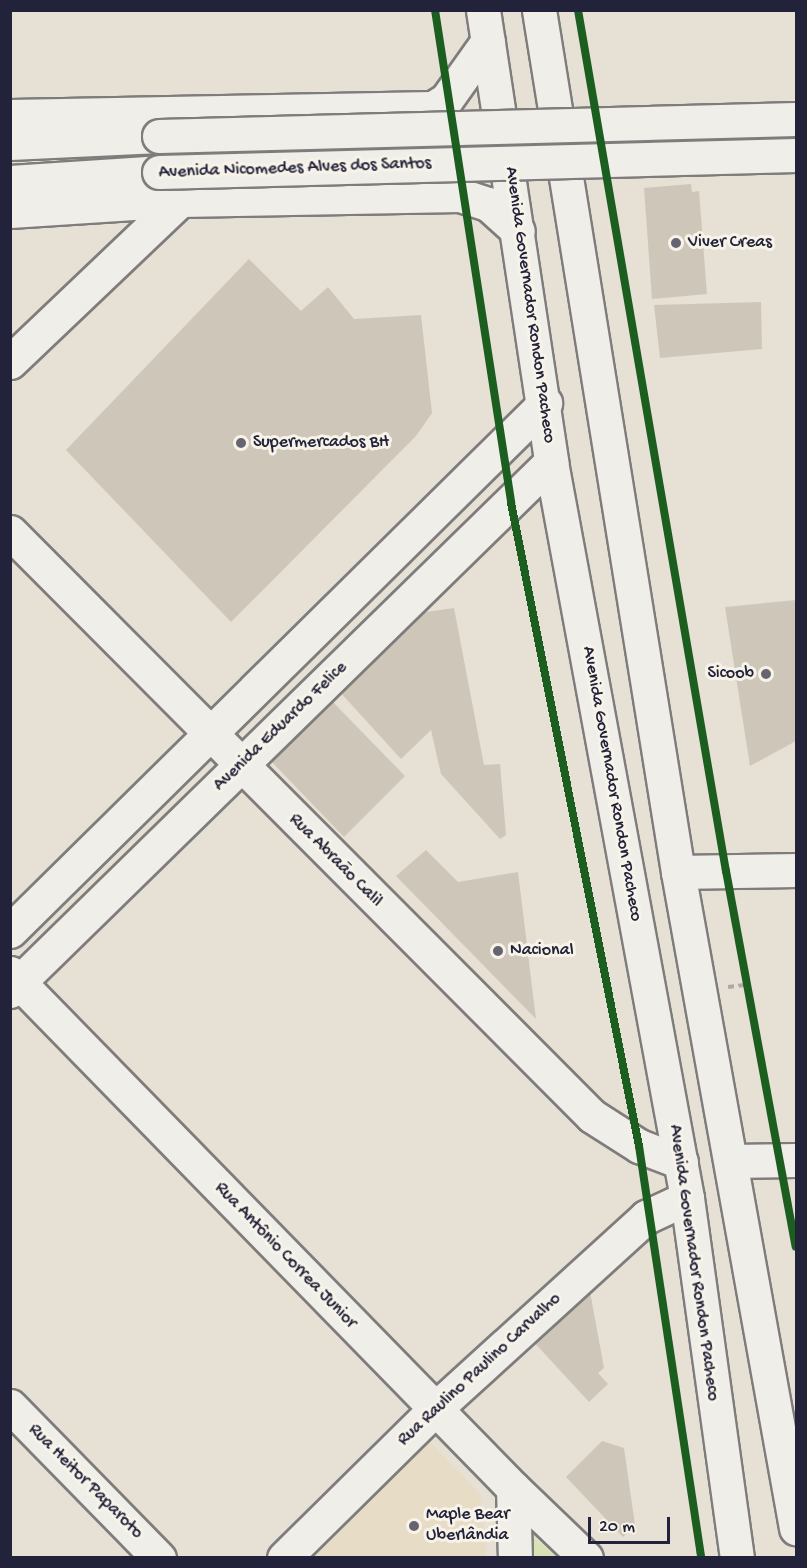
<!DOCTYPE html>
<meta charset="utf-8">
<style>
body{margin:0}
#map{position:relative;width:807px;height:1568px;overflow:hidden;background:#e6e0d5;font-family:"Gochi Hand",sans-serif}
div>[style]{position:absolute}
.built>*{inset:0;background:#e7dcc6}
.green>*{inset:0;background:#d9e2b4}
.building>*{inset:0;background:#cec7b9}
.path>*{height:4px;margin-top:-2px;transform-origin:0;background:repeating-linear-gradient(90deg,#abaaaa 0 6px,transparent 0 10.5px)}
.roads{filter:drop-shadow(2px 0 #7f7c7c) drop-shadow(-2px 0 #7f7c7c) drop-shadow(0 2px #7f7c7c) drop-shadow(0 -2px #7f7c7c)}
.minor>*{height:33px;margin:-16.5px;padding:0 16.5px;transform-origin:16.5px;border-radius:16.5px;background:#f0eee9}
.major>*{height:33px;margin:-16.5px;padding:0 16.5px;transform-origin:16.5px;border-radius:16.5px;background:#f0eee9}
.bridges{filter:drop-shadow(2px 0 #7f7c7c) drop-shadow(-2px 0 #7f7c7c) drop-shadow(0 2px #7f7c7c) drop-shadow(0 -2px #7f7c7c)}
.minor-bridge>*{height:33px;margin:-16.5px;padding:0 16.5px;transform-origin:16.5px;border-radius:16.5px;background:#f0eee9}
.cycleway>*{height:8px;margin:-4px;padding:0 4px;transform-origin:4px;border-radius:4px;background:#1b5e20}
.dots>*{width:16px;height:16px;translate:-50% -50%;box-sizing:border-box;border:3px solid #f7f3e8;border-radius:50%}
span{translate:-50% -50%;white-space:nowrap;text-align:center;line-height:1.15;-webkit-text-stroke:6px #f7f3e8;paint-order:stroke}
.street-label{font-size:18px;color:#22223b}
.poi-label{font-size:18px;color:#22223b}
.left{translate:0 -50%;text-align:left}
.right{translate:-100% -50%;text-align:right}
.frame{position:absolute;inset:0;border:12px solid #22223b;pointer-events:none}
.scale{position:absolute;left:588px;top:1517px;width:82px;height:27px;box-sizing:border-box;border:3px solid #22223b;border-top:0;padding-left:8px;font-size:18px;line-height:21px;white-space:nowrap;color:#22223b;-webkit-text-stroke:4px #f7f3e8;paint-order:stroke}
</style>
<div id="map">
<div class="built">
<i style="clip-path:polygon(430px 1442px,480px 1494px,487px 1557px,313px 1557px)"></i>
</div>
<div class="green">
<i style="clip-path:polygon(532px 1536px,557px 1557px,533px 1557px)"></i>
</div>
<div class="building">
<i style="clip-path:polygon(691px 184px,692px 192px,699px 191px,707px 294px,652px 299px,644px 188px)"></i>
<i style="clip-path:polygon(249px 259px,301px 311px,328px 287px,354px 319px,421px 315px,432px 413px,416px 436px,231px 622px,66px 450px)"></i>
<i style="clip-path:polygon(761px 302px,762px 349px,660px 358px,654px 305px)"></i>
<i style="clip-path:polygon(796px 600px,796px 741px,750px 766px,725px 607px)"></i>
<i style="clip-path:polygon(454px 608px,484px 765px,500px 764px,506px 835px,500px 839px,441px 774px,431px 730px,401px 759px,339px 691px,413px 621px,412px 614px)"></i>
<i style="clip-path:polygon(330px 699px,405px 776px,344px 837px,269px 759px)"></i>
<i style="clip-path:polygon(426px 850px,458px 882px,518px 872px,536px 1019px,396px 876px)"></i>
<i style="clip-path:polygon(589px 1286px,604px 1368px,598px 1373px,608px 1384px,589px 1402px,532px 1340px)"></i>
<i style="clip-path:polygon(602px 1441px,624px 1448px,635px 1525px,623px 1537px,566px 1477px)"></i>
</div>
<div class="path">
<i style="left:728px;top:987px;width:17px;rotate:-7deg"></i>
<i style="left:698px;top:1548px;width:10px;rotate:84deg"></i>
</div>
<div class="roads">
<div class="minor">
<i style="left:10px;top:143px;width:149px;rotate:-2.7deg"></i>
<i style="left:10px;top:182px;width:149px;rotate:-3.8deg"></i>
<i style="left:10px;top:362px;width:235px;rotate:-43.6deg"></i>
<i style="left:10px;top:532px;width:824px;rotate:45.1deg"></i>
<i style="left:592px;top:1116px;width:56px;rotate:32.6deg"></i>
<i style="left:639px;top:1146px;width:45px;rotate:20.9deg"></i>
<i style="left:678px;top:872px;width:118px;rotate:-1deg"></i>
<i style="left:10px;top:931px;width:752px;rotate:-44.62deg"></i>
<i style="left:10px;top:973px;width:720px;rotate:45.68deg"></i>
<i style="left:513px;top:1488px;width:70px;rotate:88.4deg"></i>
<i style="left:10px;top:991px;width:757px;rotate:-44.36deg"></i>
<i style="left:731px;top:1161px;width:65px;rotate:-0.9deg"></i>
<i style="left:10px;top:1406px;width:213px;rotate:45.6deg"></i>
<i style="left:513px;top:1488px;width:101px;rotate:43.8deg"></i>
<i style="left:284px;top:1558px;width:211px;rotate:-44.6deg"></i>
<i style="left:434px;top:1410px;width:287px;rotate:-42.3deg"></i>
<i style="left:646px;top:1217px;width:45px;rotate:-24.9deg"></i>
</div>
<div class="major">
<i style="left:483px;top:10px;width:457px;rotate:81.4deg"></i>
<i style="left:551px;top:462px;width:748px;rotate:79.53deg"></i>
<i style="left:687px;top:1198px;width:363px;rotate:82.1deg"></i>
<i style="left:539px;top:10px;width:873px;rotate:80.84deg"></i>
<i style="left:678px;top:872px;width:667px;rotate:79.8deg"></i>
<i style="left:10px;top:116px;width:423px;rotate:-1.1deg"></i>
<i style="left:433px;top:108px;width:15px;rotate:-32deg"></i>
<i style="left:446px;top:100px;width:72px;rotate:-54.6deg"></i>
<i style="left:10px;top:211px;width:170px;rotate:-3.7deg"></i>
<i style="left:180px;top:200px;width:280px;rotate:-1deg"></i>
<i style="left:460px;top:195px;width:29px;rotate:18deg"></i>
<i style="left:488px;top:204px;width:40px;rotate:42deg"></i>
</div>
</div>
<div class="bridges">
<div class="minor-bridge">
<i style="left:159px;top:136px;width:637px;rotate:-1.53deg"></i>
<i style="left:159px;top:172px;width:637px;rotate:-1.53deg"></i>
</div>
</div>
<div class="cycleway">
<i style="left:435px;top:10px;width:499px;rotate:81.2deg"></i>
<i style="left:511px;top:503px;width:656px;rotate:78.74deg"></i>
<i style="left:639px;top:1146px;width:417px;rotate:81.4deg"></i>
<i style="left:578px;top:10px;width:874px;rotate:80.25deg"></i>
<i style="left:726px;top:871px;width:382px;rotate:79.5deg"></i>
</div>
<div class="dots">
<i style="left:676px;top:243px;background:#676471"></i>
<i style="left:241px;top:443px;background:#676471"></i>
<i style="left:766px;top:674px;background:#676471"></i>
<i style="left:498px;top:951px;background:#676471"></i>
<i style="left:414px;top:1526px;background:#676471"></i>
</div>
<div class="street-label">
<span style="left:295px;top:169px;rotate:-2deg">Avenida Nicomedes Alves dos Santos</span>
<span style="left:529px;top:305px;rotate:82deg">Avenida Governador Rondon Pacheco</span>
<span style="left:281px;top:727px;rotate:-44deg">Avenida Eduardo Felice</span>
<span style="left:611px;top:784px;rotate:80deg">Avenida Governador Rondon Pacheco</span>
<span style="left:335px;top:861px;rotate:45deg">Rua Abraão Calil</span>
<span style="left:285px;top:1256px;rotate:46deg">Rua Antônio Correa Junior</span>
<span style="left:693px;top:1263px;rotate:82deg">Avenida Governador Rondon Pacheco</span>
<span style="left:480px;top:1370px;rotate:-43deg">Rua Raulino Paulino Carvalho</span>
<span style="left:85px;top:1482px;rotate:45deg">Rua Heitor Paparoto</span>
</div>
<div class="poi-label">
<span class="left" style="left:688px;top:243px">Viver Creas</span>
<span class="left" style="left:253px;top:443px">Supermercados BH</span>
<span class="right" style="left:754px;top:674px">Sicoob</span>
<span class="left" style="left:510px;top:951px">Nacional</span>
<span class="left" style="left:426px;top:1526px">Maple Bear<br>Uberlândia</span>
</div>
<div class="frame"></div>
<div class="scale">20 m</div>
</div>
